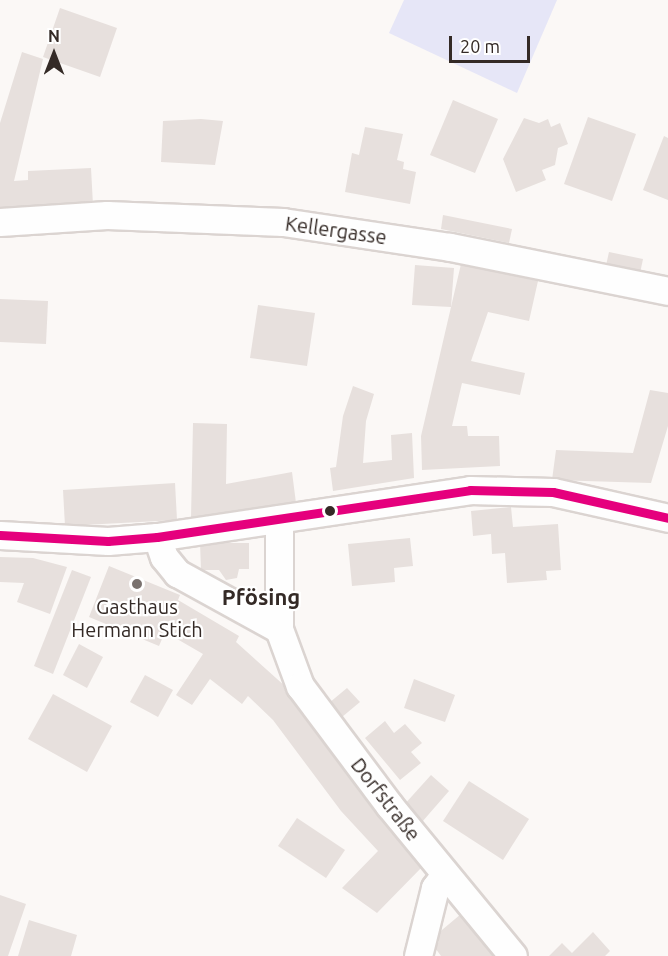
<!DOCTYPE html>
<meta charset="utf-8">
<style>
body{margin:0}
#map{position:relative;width:668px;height:956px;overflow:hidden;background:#fbf8f6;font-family:Ubuntu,sans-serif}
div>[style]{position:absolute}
.green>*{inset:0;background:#e6e6f7}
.building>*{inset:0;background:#e7e0dd}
.roads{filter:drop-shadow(2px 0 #dbd4d1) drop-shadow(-2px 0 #dbd4d1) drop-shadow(0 2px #dbd4d1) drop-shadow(0 -2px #dbd4d1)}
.minor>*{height:27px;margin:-13.5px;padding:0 13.5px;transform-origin:13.5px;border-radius:13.5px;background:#fefefe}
.bus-1>*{height:9px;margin:-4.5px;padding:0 4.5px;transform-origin:4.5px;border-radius:4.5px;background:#e5007d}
.dots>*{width:16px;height:16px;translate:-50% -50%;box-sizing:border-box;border:3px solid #fff;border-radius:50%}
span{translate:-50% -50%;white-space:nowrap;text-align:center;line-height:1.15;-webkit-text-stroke:4.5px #fff;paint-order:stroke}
.street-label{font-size:20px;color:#342a26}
.poi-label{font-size:20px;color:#342a26}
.quarter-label{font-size:22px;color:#342a26;font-weight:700}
.north{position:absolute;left:24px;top:24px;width:60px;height:60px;-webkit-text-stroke:4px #fff;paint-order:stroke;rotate:0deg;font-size:16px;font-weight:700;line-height:24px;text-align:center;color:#342a26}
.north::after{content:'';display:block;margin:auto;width:21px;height:27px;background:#342a26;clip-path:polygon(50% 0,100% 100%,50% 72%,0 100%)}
.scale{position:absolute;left:449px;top:36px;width:81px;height:27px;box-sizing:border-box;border:3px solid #342a26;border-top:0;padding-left:8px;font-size:18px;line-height:21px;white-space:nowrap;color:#342a26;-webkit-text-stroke:4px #fff;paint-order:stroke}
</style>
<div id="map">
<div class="green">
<i style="clip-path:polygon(404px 0,557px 0,517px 93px,389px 33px)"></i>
</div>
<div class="building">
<i style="clip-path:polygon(60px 8px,117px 28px,100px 77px,43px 57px)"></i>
<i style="clip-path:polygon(22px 52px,43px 59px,14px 181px,28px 180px,28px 171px,91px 168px,93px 205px,0 210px,0 123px)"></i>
<i style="clip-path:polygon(453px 100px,498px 119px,475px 173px,430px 155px)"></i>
<i style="clip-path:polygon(588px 117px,636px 134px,612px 201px,564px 184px)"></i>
<i style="clip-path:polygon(524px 118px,539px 123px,548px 119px,551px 127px,560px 123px,568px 144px,558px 148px,555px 165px,542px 170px,546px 180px,516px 192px,503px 159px)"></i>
<i style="clip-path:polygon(201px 119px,223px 121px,215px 165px,161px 162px,163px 121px)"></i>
<i style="clip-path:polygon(365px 127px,403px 134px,397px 160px,404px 162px,403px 169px,416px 172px,410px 204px,345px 192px,352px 153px,359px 155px)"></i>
<i style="clip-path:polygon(664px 136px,668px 138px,668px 200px,643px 190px)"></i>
<i style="clip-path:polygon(443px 215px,512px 229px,509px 243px,441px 229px)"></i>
<i style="clip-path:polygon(609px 252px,643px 259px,639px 278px,605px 270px)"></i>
<i style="clip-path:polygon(461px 264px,538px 281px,529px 321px,488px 312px,471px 361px,525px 373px,520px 395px,462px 383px,452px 426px,467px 426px,468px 436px,499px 436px,500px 466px,422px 470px,421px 436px)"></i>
<i style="clip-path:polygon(415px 265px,454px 268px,451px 307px,412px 305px)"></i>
<i style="clip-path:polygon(0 299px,48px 301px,46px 344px,0 342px)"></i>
<i style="clip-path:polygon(258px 305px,315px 313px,307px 366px,250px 358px)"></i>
<i style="clip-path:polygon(353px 386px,374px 394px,366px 421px,363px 463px,392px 460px,391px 435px,412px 433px,414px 478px,333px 491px,330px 468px,336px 467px,343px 416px)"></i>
<i style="clip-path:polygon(650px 390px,668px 393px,668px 426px,651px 483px,552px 480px,556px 450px,633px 453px)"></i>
<i style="clip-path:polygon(193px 423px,227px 424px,226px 484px,292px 472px,296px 503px,191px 518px)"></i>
<i style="clip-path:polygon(175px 483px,177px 520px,65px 526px,63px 490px)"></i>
<i style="clip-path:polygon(511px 507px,513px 527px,558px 524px,561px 570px,546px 571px,547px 580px,507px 583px,505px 553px,492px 554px,491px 534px,473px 536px,471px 511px)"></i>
<i style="clip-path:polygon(410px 538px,413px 566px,394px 568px,395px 582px,352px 586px,348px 544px)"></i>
<i style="clip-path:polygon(200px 543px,249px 543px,249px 569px,239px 569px,237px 578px,226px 580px,219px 570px,201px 570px)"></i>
<i style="clip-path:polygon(0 557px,33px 558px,67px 567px,50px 614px,17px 602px,24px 583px,0 582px)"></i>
<i style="clip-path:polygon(109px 566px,180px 595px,178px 600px,239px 636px,236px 642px,296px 696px,423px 866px,377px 913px,342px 888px,378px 851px,341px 811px,273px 720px,248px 696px,242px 704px,210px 679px,192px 705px,176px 695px,203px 654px,165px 632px,159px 646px,89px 617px)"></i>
<i style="clip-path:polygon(72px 570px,91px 577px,53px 674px,34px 666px)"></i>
<i style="clip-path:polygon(79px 644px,103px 657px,87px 688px,63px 675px)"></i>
<i style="clip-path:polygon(145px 675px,173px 690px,158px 717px,130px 702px)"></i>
<i style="clip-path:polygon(414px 679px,455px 695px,445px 722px,404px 708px)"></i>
<i style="clip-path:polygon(347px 688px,360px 702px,342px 717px,329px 703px)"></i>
<i style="clip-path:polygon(53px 694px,112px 726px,87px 772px,28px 739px)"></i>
<i style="clip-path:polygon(385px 721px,394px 733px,405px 724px,422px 743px,411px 752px,421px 763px,400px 780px,365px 738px)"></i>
<i style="clip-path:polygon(431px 775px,449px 791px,422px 822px,403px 806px)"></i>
<i style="clip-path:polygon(469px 781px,529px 819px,503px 860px,443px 821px)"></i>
<i style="clip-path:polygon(297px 818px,345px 850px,326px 878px,278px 846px)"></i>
<i style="clip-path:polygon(0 895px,26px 904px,8px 956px,0 956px)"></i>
<i style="clip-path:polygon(461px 914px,496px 956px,441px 956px,433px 945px,439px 942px,436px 935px)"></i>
<i style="clip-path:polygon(29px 920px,77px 935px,71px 956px,18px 956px)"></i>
<i style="clip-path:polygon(593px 932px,610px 951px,605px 956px,549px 956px,562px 943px,572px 953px)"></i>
</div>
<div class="roads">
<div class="minor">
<i style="left:0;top:222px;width:107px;rotate:-3.7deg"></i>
<i style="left:107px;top:215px;width:176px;rotate:2.3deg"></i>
<i style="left:283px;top:222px;width:169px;rotate:8.5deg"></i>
<i style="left:450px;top:247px;width:222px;rotate:11.4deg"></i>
<i style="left:279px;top:519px;width:110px;rotate:90deg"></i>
<i style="left:279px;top:629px;width:61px;rotate:69.8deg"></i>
<i style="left:300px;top:686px;width:149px;rotate:53.2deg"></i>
<i style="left:389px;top:805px;width:195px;rotate:50.6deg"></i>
<i style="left:0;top:535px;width:108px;rotate:3.2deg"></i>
<i style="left:108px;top:541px;width:49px;rotate:-4.7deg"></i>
<i style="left:157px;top:537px;width:317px;rotate:-8.5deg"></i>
<i style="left:470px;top:490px;width:83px;rotate:1.4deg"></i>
<i style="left:553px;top:492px;width:118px;rotate:12.7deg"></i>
<i style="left:157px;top:537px;width:21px;rotate:71deg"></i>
<i style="left:164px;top:557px;width:21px;rotate:51deg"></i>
<i style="left:177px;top:573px;width:116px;rotate:28.8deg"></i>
<i style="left:418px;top:956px;width:70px;rotate:-76deg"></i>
<i style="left:435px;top:888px;width:17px;rotate:-54deg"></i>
</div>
</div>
<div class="bus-1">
<i style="left:0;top:535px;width:108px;rotate:3.2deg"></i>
<i style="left:108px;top:541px;width:49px;rotate:-4.7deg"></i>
<i style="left:157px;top:537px;width:317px;rotate:-8.5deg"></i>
<i style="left:470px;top:490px;width:83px;rotate:1.4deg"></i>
<i style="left:553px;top:492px;width:118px;rotate:12.7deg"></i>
</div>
<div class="dots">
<i style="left:330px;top:511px;background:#342a26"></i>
<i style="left:137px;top:584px;background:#7a726f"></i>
</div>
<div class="street-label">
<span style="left:336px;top:230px;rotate:8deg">Kellergasse</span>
<span style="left:386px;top:799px;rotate:52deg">Dorfstraße</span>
</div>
<div class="poi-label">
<span style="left:137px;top:618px">Gasthaus<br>Hermann Stich</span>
</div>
<div class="quarter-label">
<span style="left:261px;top:597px">Pfösing</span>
</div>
<div class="north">N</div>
<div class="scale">20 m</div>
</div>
